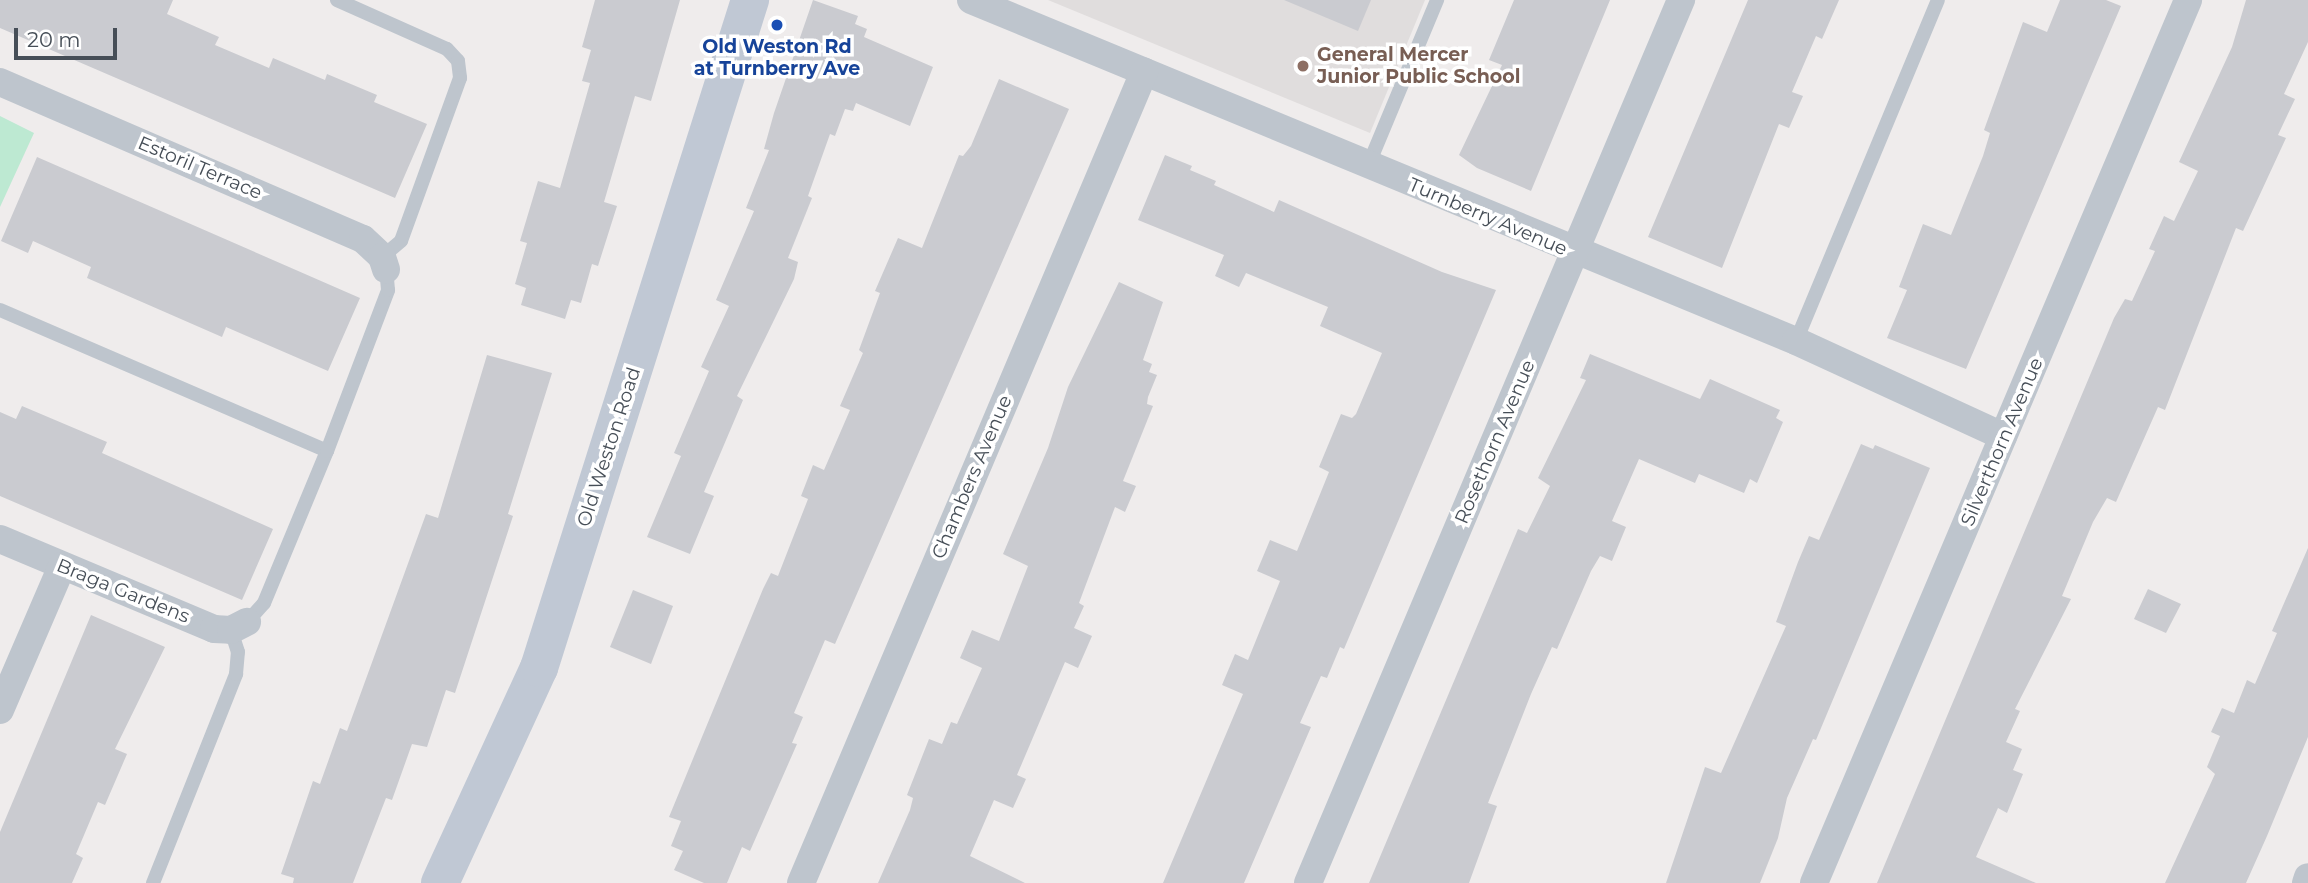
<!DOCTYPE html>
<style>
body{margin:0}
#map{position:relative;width:2308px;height:883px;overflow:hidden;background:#efecec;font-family:Montserrat,sans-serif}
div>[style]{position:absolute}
.education>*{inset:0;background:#e0dddd}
.green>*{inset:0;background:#bde9d2}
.building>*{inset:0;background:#cacbd0}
.service>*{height:14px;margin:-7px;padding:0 7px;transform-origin:7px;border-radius:7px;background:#bec5cd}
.minor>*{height:28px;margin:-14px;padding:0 14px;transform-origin:14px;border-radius:14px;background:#bec5cd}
.secondary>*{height:38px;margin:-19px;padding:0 19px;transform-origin:19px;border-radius:19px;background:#c0c8d4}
.dots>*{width:19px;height:19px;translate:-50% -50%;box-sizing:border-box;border:4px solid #fff;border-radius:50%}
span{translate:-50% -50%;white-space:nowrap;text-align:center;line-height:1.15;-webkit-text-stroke:7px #fff;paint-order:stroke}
.transit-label{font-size:19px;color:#164399;font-weight:700}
.education-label{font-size:19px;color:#785e54;font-weight:700}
.left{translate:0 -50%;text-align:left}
.street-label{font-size:19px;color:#464e57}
.scale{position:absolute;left:14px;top:28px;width:103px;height:32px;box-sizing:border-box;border:4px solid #464e57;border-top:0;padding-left:9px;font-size:21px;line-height:24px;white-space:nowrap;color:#464e57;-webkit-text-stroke:5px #fff;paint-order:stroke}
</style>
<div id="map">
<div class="education">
<i style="clip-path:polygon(1048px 0,1425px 0,1370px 133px)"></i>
</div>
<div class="green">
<i style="clip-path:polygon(0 116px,34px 133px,0 207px)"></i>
</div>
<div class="building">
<i style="clip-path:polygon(0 0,173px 0,167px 14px,219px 37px,215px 45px,269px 68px,273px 58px,325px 80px,327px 74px,377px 95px,374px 102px,427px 124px,395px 198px,0 28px)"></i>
<i style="clip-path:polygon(595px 0,680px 0,651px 101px,635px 96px,604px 202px,617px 206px,598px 266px,592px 264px,581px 303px,571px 300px,565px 319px,521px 305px,526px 288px,515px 284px,527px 243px,520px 241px,538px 181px,560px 188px,590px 83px,582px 81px,591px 50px,582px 47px)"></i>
<i style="clip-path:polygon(813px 0,858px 16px,855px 24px,867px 29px,864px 37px,933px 67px,910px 126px,856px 103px,853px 111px,845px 109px,835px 136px,830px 134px,808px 196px,812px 198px,788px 258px,798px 262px,794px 279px,737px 396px,743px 400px,704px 492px,714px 496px,690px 554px,647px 537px,681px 456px,674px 453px,709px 371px,701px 367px,729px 306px,716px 300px,754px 211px,746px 208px,769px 150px,764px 149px,774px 113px)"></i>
<i style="clip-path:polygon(1284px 0,1371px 0,1358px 31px)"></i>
<i style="clip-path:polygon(1514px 0,1610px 0,1531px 191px,1477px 168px,1459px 155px,1502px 65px,1489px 60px)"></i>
<i style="clip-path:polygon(1748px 0,1839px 0,1822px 39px,1816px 36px,1792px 92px,1803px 96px,1789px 128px,1779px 124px,1722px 268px,1648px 237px)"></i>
<i style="clip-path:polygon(2060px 0,2106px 0,2121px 6px,1966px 369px,1887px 338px,1907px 290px,1899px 287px,1923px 224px,1951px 235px,1983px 156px,1990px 133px,1984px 130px,2023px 22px,2047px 32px)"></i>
<i style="clip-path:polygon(2246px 0,2308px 0,2308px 42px,2284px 94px,2295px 99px,2278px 135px,2286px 138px,2243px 231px,2236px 228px,2165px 410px,2158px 407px,2116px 502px,2107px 498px,2093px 522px,2062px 596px,2071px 599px,2015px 709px,2020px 711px,2006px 742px,2022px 749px,2013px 770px,2023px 774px,2007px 813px,1998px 808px,1976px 857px,2036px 883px,1877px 883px,2114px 318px,2125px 299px,2132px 301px,2155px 251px,2149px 249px,2164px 216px,2174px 221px,2198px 171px,2179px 162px,2232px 47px)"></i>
<i style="clip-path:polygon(999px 79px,1069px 109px,835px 644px,825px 640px,794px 713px,803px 717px,792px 743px,797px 744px,750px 851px,742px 847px,727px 883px,704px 883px,674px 870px,683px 851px,671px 846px,681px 821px,669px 817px,763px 589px,771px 573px,778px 576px,808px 499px,801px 496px,813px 465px,824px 470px,850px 410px,840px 406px,863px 353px,859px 350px,880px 293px,875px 291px,898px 238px,922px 248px,959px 155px,963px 156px,971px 146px)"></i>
<i style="clip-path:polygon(1165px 155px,1192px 166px,1190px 170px,1216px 181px,1214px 185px,1274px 212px,1279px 200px,1442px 272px,1496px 290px,1344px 649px,1340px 647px,1327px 678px,1321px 676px,1300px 723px,1311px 727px,1244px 883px,1163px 883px,1243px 694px,1222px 685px,1235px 654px,1248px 660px,1280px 581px,1257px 571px,1270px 540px,1297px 551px,1329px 472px,1319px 467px,1341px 414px,1352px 418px,1356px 414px,1382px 353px,1320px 326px,1328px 307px,1246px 273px,1239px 287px,1215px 276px,1224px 255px,1138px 220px)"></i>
<i style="clip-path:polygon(37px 157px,360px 298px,328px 371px,226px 327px,222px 337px,87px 278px,91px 267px,33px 241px,28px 253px,1px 241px)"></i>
<i style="clip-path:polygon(1119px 282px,1163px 302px,1143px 360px,1152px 364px,1149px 372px,1157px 375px,1148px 397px,1147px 404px,1153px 406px,1123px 481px,1136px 486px,1125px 512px,1115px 507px,1079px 603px,1084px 606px,1074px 628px,1092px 636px,1078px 668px,1065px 662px,1017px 775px,1026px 779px,1013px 808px,994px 800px,970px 856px,1025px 883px,878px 883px,910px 810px,913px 798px,907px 795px,929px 739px,942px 744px,951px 722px,957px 724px,982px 668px,960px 658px,972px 630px,999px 641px,1028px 566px,1003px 554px,1048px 448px,1068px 387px)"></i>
<i style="clip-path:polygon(1590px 354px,1700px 399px,1710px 379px,1780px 410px,1776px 418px,1783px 422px,1757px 483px,1750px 479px,1744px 493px,1699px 474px,1695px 483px,1639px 459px,1612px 521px,1626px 527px,1612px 561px,1600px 556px,1591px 571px,1557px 649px,1552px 647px,1531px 694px,1488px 803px,1497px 806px,1469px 883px,1369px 883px,1518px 529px,1527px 533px,1550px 486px,1538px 478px,1586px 380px,1580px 378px)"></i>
<i style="clip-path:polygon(487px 355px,552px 373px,508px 514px,513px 516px,455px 693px,446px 690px,427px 747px,412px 744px,392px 800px,386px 798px,353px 883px,293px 883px,294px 878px,281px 874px,313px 781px,320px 784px,340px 728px,347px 731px,426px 514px,438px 518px)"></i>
<i style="clip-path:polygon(22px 406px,107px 442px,102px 453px,273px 529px,242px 600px,0 496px,0 412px,16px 419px)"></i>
<i style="clip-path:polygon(1861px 444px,1873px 449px,1875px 445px,1930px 468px,1816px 740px,1813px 739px,1787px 798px,1778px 838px,1760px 883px,1666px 883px,1705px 767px,1721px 773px,1786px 626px,1776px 622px,1798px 562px,1809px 536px,1819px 540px)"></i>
<i style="clip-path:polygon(2308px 548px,2308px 737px,2267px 836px,2246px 883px,2165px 883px,2215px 774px,2207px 767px,2220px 736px,2211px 732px,2222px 708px,2234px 713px,2247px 680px,2255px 684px,2277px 633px,2272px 631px)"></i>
<i style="clip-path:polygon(2148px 589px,2181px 604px,2166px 633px,2134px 619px)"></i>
<i style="clip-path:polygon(633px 590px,673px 606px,651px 664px,610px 647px)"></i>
<i style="clip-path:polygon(91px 615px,165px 647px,115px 749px,127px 754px,105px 805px,98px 802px,76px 854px,83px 858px,72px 883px,0 883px,0 832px)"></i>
</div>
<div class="service">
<i style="left:337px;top:0;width:120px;rotate:24deg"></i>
<i style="left:447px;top:49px;width:16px;rotate:47deg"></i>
<i style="left:458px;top:61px;width:17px;rotate:83deg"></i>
<i style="left:460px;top:78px;width:173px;rotate:109.9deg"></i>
<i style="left:401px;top:241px;width:25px;rotate:140deg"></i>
<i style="left:1368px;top:166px;width:180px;rotate:-67.4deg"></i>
<i style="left:0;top:310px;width:356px;rotate:23.3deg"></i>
<i style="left:1796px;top:341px;width:369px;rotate:-67.4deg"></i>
<i style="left:247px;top:622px;width:25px;rotate:-48deg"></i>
<i style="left:264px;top:603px;width:165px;rotate:-67.5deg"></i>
<i style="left:327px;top:451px;width:172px;rotate:-69.2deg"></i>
<i style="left:388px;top:290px;width:21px;rotate:-95deg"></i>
<i style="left:153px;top:883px;width:225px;rotate:-68.3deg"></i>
<i style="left:236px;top:674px;width:22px;rotate:-85deg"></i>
<i style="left:238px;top:652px;width:23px;rotate:-108deg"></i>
</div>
<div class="minor">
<i style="left:971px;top:0;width:893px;rotate:22.46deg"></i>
<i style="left:1796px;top:341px;width:228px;rotate:24.7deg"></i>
<i style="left:0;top:82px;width:395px;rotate:23.4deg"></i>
<i style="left:363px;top:239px;width:26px;rotate:43deg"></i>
<i style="left:382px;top:257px;width:13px;rotate:72deg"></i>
<i style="left:0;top:539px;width:232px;rotate:22.8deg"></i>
<i style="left:214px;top:629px;width:17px;rotate:3deg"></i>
<i style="left:231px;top:630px;width:18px;rotate:-27deg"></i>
<i style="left:0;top:710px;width:157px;rotate:-66.7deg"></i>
<i style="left:801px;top:883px;width:881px;rotate:-67.07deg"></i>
<i style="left:1308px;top:883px;width:959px;rotate:-67.1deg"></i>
<i style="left:1814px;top:883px;width:959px;rotate:-67.04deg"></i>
<i style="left:2306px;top:883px;width:6px;rotate:-72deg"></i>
</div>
<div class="secondary">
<i style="left:440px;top:883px;width:237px;rotate:-65.3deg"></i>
<i style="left:539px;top:668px;width:701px;rotate:-72.47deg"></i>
</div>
<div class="dots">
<i style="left:777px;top:25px;background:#1a4fb4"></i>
<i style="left:1303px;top:66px;background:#8d6e63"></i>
</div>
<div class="transit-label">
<span style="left:777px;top:58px">Old Weston Rd<br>at Turnberry Ave</span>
</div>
<div class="education-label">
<span class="left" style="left:1317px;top:66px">General Mercer<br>Junior Public School</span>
</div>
<div class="street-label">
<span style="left:200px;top:168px;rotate:23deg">Estoril Terrace</span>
<span style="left:1488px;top:217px;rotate:23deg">Turnberry Avenue</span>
<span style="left:1495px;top:442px;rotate:-67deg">Rosethorn Avenue</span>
<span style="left:2002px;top:442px;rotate:-67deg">Silverthorn Avenue</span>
<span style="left:609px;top:447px;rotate:-72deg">Old Weston Road</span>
<span style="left:972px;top:477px;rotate:-67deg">Chambers Avenue</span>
<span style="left:123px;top:591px;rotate:22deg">Braga Gardens</span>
</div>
<div class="scale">20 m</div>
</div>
